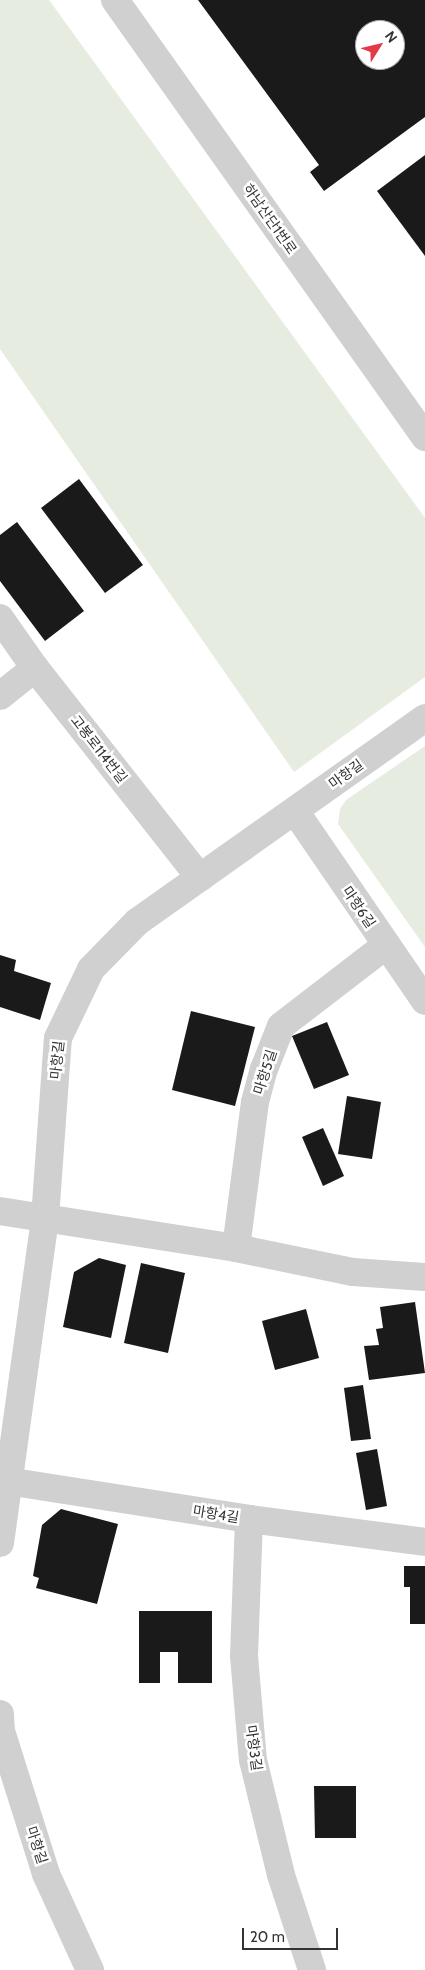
<!DOCTYPE html>
<meta charset="utf-8">
<style>
body{margin:0}
#map{position:relative;width:425px;height:1970px;overflow:hidden;background:#fff;font-family:Cabin,"Noto Sans KR",sans-serif}
div>[style]{position:absolute}
.green>*{inset:0;background:#e6ecdf}
.building>*{inset:0;background:#1a1a1a}
.minor>*{height:28px;margin:-14px;padding:0 14px;transform-origin:14px;border-radius:14px;background:#d0d0d0}
.tertiary>*{height:28px;margin:-14px;padding:0 14px;transform-origin:14px;border-radius:14px;background:#d0d0d0}
span{translate:-50% -50%;white-space:nowrap;text-align:center;line-height:1.15;-webkit-text-stroke:5px #fff;paint-order:stroke}
.street-label{font-size:14px;color:#333}
.north{position:absolute;left:355px;top:20px;width:50px;height:50px;box-sizing:border-box;background:#fff;border:1px solid #adadad;border-radius:50%;rotate:54deg;font-size:14px;font-weight:700;line-height:20px;text-align:center;color:#333}
.north::after{content:'';display:block;margin:auto;width:18px;height:22px;background:#e63946;clip-path:polygon(50% 0,100% 100%,50% 72%,0 100%)}
.scale{position:absolute;left:242px;top:1928px;width:96px;height:22px;box-sizing:border-box;border:2px solid #333;border-top:0;padding-left:6px;font-size:15px;line-height:18px;white-space:nowrap;color:#333;-webkit-text-stroke:4px #fff;paint-order:stroke}
</style>
<div id="map">
<div class="green">
<i style="clip-path:polygon(0 0,49px 0,425px 518px,425px 677px,294px 772px,0 349px)"></i>
<i style="clip-path:polygon(425px 746px,425px 947px,338px 824px,340px 809px,346px 800px)"></i>
</div>
<div class="building">
<i style="clip-path:polygon(evenodd,198px 0,425px 0,425px 117px,324px 191px,310px 172px,319px 165px,198px 0,365px 30px,395px 30px,395px 60px,365px 60px,365px 30px)"></i>
<i style="clip-path:polygon(425px 155px,425px 256px,377px 191px)"></i>
<i style="clip-path:polygon(79px 479px,143px 565px,105px 593px,41px 508px)"></i>
<i style="clip-path:polygon(17px 522px,84px 611px,45px 641px,0 581px,0 535px)"></i>
<i style="clip-path:polygon(0 955px,16px 960px,14px 971px,51px 983px,40px 1020px,0 1007px)"></i>
<i style="clip-path:polygon(191px 1011px,255px 1027px,235px 1106px,172px 1090px)"></i>
<i style="clip-path:polygon(327px 1022px,349px 1075px,314px 1089px,292px 1036px)"></i>
<i style="clip-path:polygon(347px 1096px,381px 1102px,372px 1159px,338px 1154px)"></i>
<i style="clip-path:polygon(323px 1128px,344px 1176px,323px 1186px,302px 1137px)"></i>
<i style="clip-path:polygon(99px 1258px,126px 1265px,111px 1338px,63px 1327px,74px 1272px)"></i>
<i style="clip-path:polygon(141px 1263px,185px 1273px,168px 1353px,124px 1343px)"></i>
<i style="clip-path:polygon(415px 1302px,425px 1373px,369px 1380px,364px 1346px,379px 1345px,376px 1329px,383px 1328px,380px 1307px)"></i>
<i style="clip-path:polygon(306px 1309px,319px 1358px,275px 1370px,262px 1321px)"></i>
<i style="clip-path:polygon(363px 1385px,371px 1439px,351px 1441px,344px 1388px)"></i>
<i style="clip-path:polygon(377px 1449px,387px 1506px,366px 1510px,356px 1453px)"></i>
<i style="clip-path:polygon(61px 1509px,118px 1524px,97px 1604px,36px 1588px,39px 1578px,33px 1576px,42px 1525px)"></i>
<i style="clip-path:polygon(404px 1566px,425px 1566px,425px 1624px,410px 1624px,410px 1587px,404px 1587px)"></i>
<i style="clip-path:polygon(139px 1611px,212px 1611px,212px 1683px,178px 1683px,178px 1652px,160px 1652px,160px 1683px,139px 1683px)"></i>
<i style="clip-path:polygon(314px 1786px,356px 1786px,356px 1838px,315px 1838px)"></i>
</div>
<div class="minor">
<i style="left:0;top:618px;width:61px;rotate:55deg"></i>
<i style="left:35px;top:668px;width:267px;rotate:51.8deg"></i>
<i style="left:0;top:696px;width:45px;rotate:-38.7deg"></i>
<i style="left:295px;top:811px;width:230px;rotate:55.6deg"></i>
<i style="left:0;top:1211px;width:239px;rotate:8.9deg"></i>
<i style="left:236px;top:1248px;width:119px;rotate:11.6deg"></i>
<i style="left:353px;top:1272px;width:72px;rotate:4deg"></i>
<i style="left:236px;top:1248px;width:147px;rotate:-82.6deg"></i>
<i style="left:255px;top:1102px;width:34px;rotate:-75deg"></i>
<i style="left:264px;top:1069px;width:46px;rotate:-68.4deg"></i>
<i style="left:281px;top:1026px;width:131px;rotate:-37.6deg"></i>
<i style="left:7px;top:1481px;width:245px;rotate:8.9deg"></i>
<i style="left:249px;top:1519px;width:177px;rotate:7.4deg"></i>
<i style="left:249px;top:1519px;width:137px;rotate:92.1deg"></i>
<i style="left:244px;top:1656px;width:104px;rotate:85.1deg"></i>
<i style="left:253px;top:1760px;width:118px;rotate:76.3deg"></i>
<i style="left:281px;top:1875px;width:100px;rotate:71.9deg"></i>
<i style="left:0;top:1543px;width:328px;rotate:-82.1deg"></i>
<i style="left:45px;top:1218px;width:180px;rotate:-85.9deg"></i>
<i style="left:58px;top:1038px;width:76px;rotate:-64.4deg"></i>
<i style="left:91px;top:969px;width:66px;rotate:-45.6deg"></i>
<i style="left:137px;top:922px;width:353px;rotate:-35.3deg"></i>
<i style="left:0;top:1714px;width:17px;rotate:87deg"></i>
<i style="left:1px;top:1731px;width:150px;rotate:72.5deg"></i>
<i style="left:46px;top:1874px;width:106px;rotate:65.4deg"></i>
</div>
<div class="tertiary">
<i style="left:115px;top:0;width:536px;rotate:54.65deg"></i>
</div>
<div class="street-label">
<span style="left:270px;top:219px;rotate:55deg">하남산단1번로</span>
<span style="left:99px;top:749px;rotate:52deg">고봉로114번길</span>
<span style="left:346px;top:774px;rotate:-36deg">마항길</span>
<span style="left:359px;top:907px;rotate:56deg">마항6길</span>
<span style="left:57px;top:1060px;rotate:-84deg">마항길</span>
<span style="left:265px;top:1072px;rotate:-72deg">마항5길</span>
<span style="left:216px;top:1514px;rotate:9deg">마항4길</span>
<span style="left:254px;top:1748px;rotate:82deg">마항3길</span>
<span style="left:37px;top:1845px;rotate:72deg">마항길</span>
</div>
<div class="north">N</div>
<div class="scale">20 m</div>
</div>
